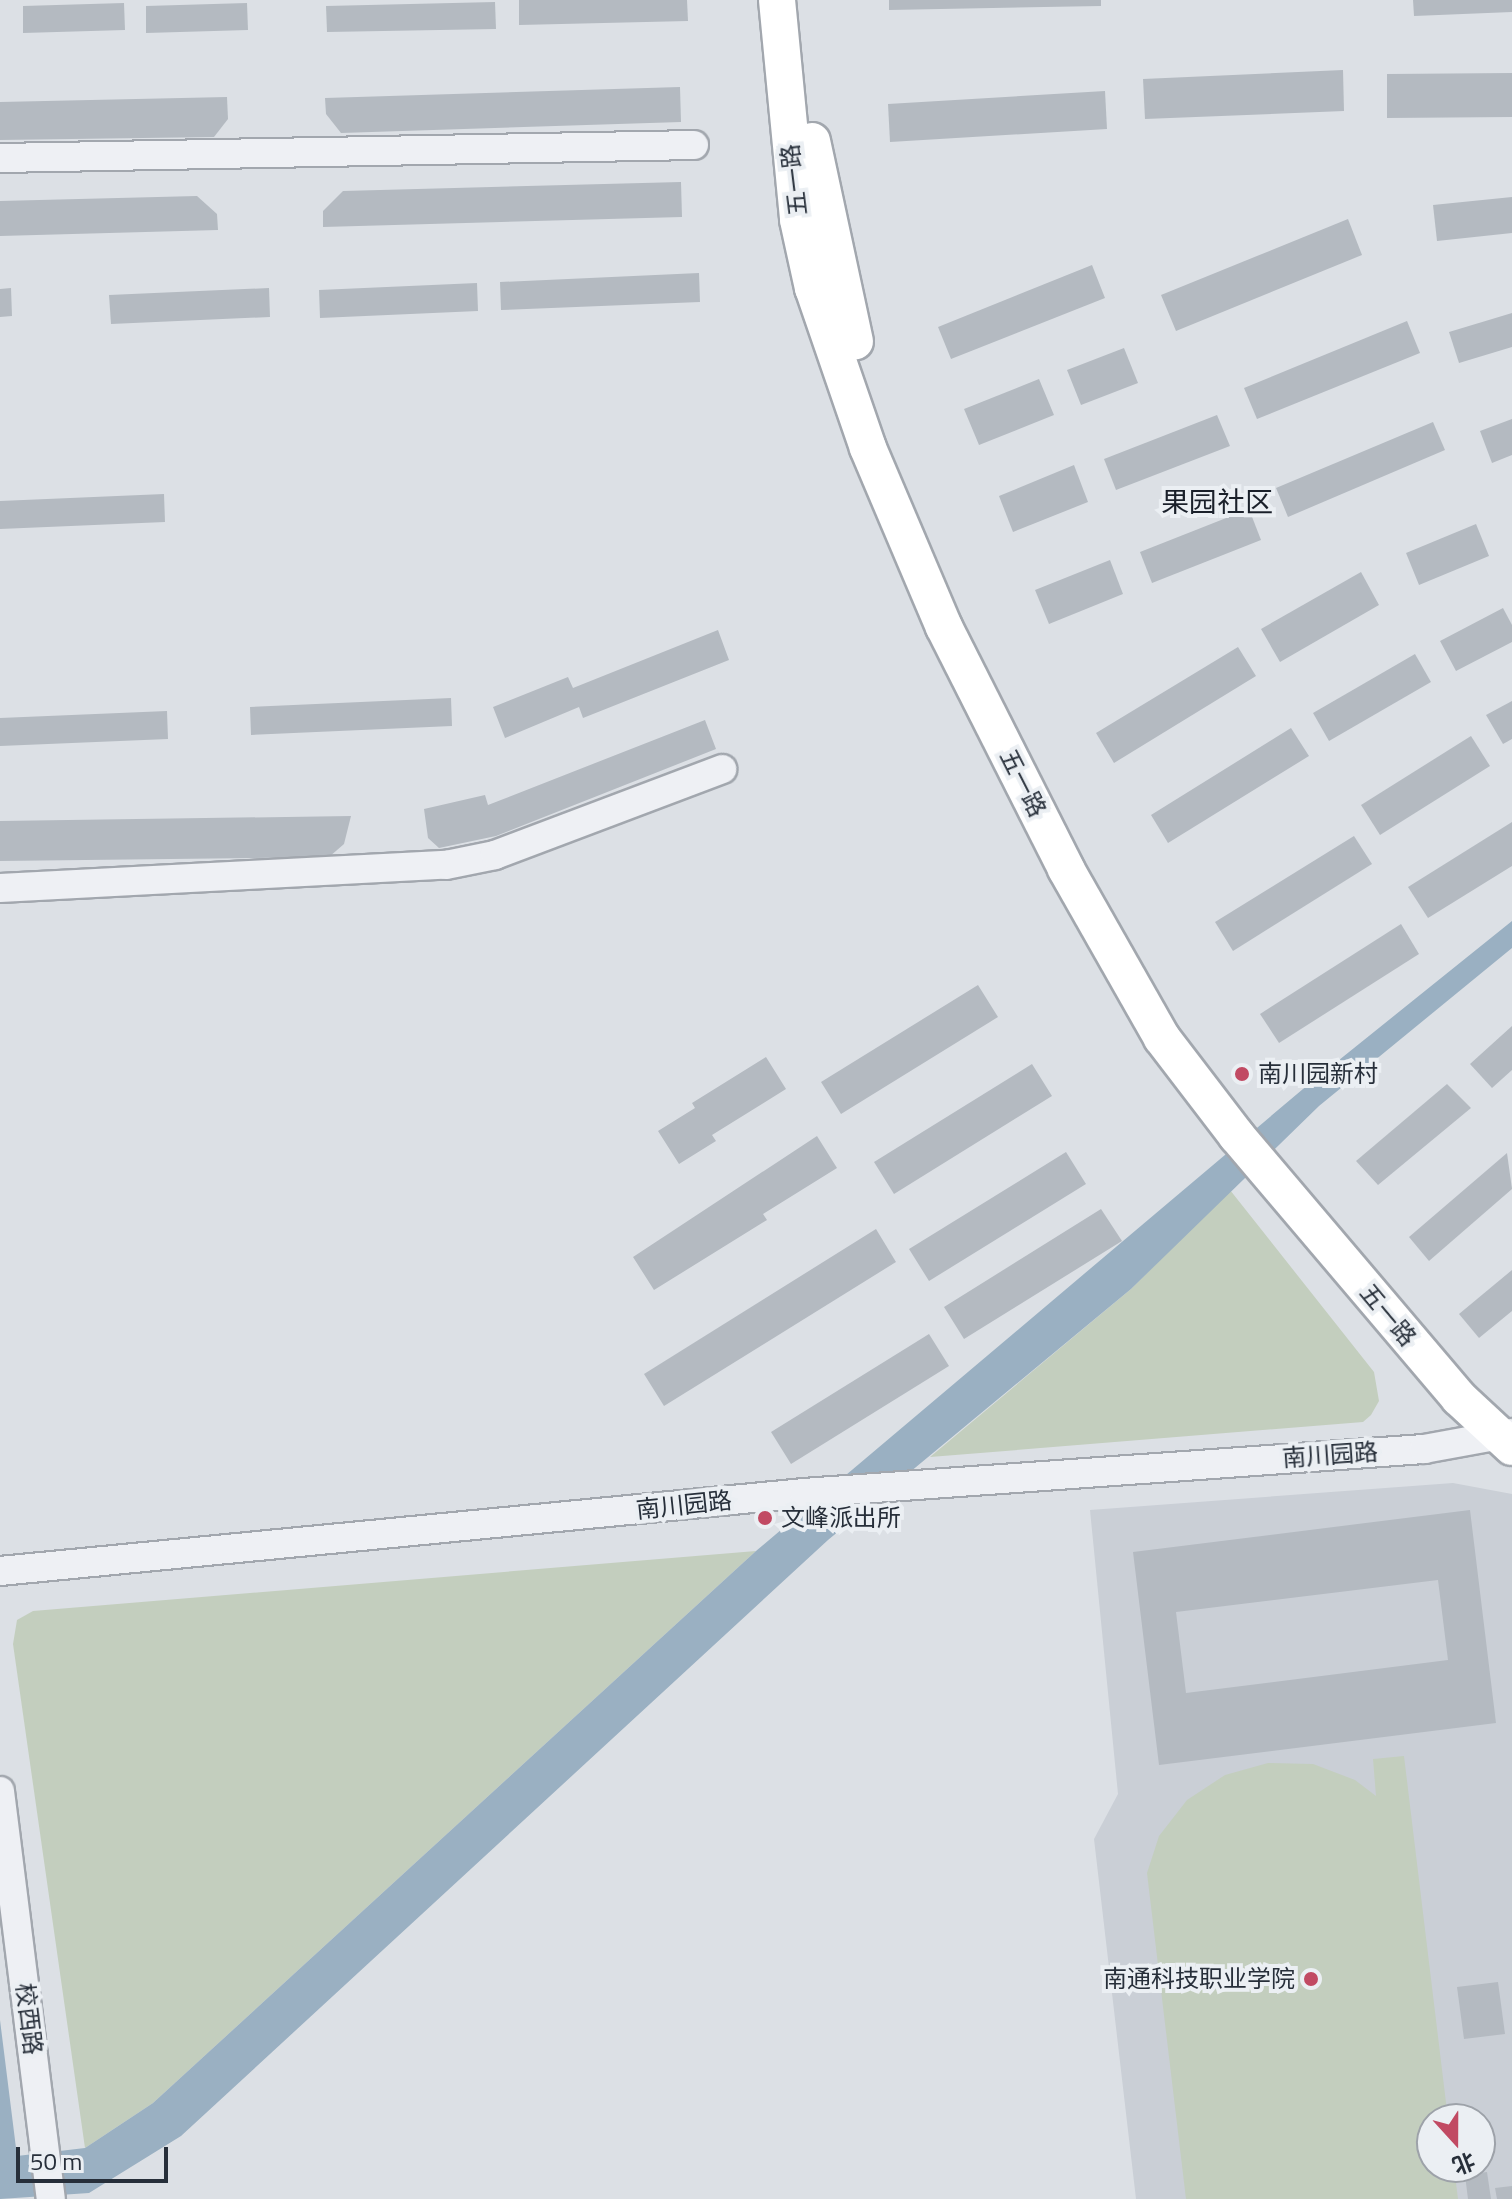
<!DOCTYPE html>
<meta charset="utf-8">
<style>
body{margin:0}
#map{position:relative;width:1512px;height:2199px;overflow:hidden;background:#dce0e5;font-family:"Titillium Web","Noto Sans SC",sans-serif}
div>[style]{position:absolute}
.built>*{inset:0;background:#cacfd6}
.green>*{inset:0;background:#c3cebe}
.water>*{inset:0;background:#9ab0c2}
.building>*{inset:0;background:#b4bac1}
.roads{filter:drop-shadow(2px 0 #a2a7ae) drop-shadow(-2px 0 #a2a7ae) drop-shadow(0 2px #a2a7ae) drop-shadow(0 -2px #a2a7ae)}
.minor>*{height:28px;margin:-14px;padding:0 14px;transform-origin:14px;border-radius:14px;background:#eef0f4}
.major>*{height:36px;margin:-18px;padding:0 18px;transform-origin:18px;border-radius:18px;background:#fff}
.dots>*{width:22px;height:22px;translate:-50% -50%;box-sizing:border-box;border:4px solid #ebeff3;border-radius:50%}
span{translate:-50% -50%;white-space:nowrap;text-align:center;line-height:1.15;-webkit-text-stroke:8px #ebeff3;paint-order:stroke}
.street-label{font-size:24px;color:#272f3a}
.poi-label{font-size:24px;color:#272f3a}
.left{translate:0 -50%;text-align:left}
.right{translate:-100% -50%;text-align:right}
.quarter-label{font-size:28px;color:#1a202a}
.north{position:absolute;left:1416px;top:2103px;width:80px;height:80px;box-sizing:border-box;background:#ebeff3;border:2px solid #9da2a9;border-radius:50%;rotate:159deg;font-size:22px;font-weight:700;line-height:32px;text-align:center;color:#272f3a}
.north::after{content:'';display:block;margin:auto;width:28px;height:36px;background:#c14a63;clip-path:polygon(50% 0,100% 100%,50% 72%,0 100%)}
.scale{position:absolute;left:16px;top:2147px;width:152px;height:36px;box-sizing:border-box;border:4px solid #272f3a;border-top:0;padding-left:10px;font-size:24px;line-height:28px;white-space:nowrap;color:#272f3a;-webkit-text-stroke:6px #ebeff3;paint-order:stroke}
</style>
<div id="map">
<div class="built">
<i style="clip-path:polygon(evenodd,1453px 1483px,1512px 1494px,1512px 2199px,1136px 2199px,1094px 1839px,1118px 1794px,1090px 1510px,1453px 1483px,1432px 2119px,1480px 2119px,1480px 2167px,1432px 2167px,1432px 2119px)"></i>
</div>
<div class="green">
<i style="clip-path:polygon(1230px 1190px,1374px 1372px,1379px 1401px,1371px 1415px,1363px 1422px,930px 1457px,1131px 1289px)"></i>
<i style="clip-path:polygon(756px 1551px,153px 2103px,85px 2148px,13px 1644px,17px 1620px,33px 1611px)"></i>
<i style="clip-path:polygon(1404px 1756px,1448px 2119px,1432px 2119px,1432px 2167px,1454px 2167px,1458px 2199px,1186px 2199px,1147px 1873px,1159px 1836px,1187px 1800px,1225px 1775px,1268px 1763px,1313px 1764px,1355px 1780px,1376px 1796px,1373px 1759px)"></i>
</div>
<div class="water">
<i style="clip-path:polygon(1512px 921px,1512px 948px,1319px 1106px,1131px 1289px,828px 1540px,181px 2136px,89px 2193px,0 2199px,0 2020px,17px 2156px,85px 2148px,153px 2103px,756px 1551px,1303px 1089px)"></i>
</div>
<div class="building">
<i style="clip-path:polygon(519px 0,687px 0,688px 21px,519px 25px)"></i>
<i style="clip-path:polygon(889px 0,1101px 0,1101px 6px,889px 10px)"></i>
<i style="clip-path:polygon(1413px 0,1512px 0,1512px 12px,1414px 16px)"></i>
<i style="clip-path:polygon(495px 2px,496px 29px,327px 32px,326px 6px)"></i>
<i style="clip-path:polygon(124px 3px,125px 30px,23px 33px,23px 6px)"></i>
<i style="clip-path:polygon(247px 3px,248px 30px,146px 33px,146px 6px)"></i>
<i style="clip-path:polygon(1343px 70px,1344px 111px,1145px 119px,1143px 79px)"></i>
<i style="clip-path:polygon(1512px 73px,1512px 117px,1387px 118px,1387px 74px)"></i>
<i style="clip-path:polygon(680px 87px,681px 122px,341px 133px,326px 114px,325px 98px)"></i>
<i style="clip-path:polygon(1105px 91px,1107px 129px,890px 142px,888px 104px)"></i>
<i style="clip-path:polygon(227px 97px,228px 119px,214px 137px,0 140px,0 102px)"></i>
<i style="clip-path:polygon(681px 182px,682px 217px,323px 227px,323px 211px,343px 191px)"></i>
<i style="clip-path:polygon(197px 196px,217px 214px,218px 230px,0 236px,0 201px)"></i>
<i style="clip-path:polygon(1512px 197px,1512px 233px,1437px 241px,1433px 205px)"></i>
<i style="clip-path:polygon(1348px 219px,1362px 255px,1176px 331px,1161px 295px)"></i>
<i style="clip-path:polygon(1092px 265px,1105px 298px,951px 359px,938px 327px)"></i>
<i style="clip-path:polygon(699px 273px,700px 302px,501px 310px,500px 282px)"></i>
<i style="clip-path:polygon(477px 283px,478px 311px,320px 318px,319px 290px)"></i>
<i style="clip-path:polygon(11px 288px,12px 316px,0 317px,0 289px)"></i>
<i style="clip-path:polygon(269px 288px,270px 317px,111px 324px,109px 295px)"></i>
<i style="clip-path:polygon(1512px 313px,1512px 347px,1459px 363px,1449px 332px)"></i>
<i style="clip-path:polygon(1407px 321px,1420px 353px,1257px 419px,1244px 388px)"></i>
<i style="clip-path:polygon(1124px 348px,1138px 383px,1081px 405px,1067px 370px)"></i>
<i style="clip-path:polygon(1039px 379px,1054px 415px,979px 445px,964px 409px)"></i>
<i style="clip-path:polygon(1217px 415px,1230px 446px,1116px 490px,1104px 459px)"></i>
<i style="clip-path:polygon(1512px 419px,1512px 455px,1492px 463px,1480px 431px)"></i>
<i style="clip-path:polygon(1433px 422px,1445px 450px,1288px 517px,1276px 488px)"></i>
<i style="clip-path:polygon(1074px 465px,1088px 502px,1013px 532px,999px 496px)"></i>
<i style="clip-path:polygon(164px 494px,165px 522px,0 529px,0 501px)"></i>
<i style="clip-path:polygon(1249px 509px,1261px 540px,1152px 583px,1140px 552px)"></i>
<i style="clip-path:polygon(1476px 524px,1489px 556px,1419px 585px,1406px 553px)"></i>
<i style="clip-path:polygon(1110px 560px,1123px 594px,1049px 624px,1035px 590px)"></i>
<i style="clip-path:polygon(1361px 572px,1379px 605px,1280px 662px,1261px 629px)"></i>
<i style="clip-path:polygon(1503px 608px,1512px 625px,1512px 642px,1456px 671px,1440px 641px)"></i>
<i style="clip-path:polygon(718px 630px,729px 660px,583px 718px,579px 707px,505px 738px,493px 707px,568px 677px,573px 688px)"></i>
<i style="clip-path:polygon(1238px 647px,1256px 676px,1114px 763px,1096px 733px)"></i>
<i style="clip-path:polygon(1415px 654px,1431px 682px,1329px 741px,1313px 713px)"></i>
<i style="clip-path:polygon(451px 698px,452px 726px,251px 735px,250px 707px)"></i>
<i style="clip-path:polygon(1512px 701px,1512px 739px,1503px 744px,1486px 715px)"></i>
<i style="clip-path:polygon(167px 711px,168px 739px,0 746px,0 718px)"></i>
<i style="clip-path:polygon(705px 720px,716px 749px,496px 836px,439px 848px,428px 838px,424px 809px,485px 795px,488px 805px)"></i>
<i style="clip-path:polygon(1291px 728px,1309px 756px,1168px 843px,1151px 815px)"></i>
<i style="clip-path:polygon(1471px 736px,1490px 766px,1380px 835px,1361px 805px)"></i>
<i style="clip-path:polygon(351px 816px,344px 844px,329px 857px,0 861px,0 821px)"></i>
<i style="clip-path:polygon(1512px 822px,1512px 866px,1428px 918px,1408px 887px)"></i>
<i style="clip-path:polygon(1354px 836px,1372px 864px,1233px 951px,1215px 922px)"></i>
<i style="clip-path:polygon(1401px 924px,1419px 954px,1279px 1043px,1260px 1014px)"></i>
<i style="clip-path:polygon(978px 985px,998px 1017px,841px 1114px,821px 1082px)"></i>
<i style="clip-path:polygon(1512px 1026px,1512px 1070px,1492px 1088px,1470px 1064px)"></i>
<i style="clip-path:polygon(766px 1057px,786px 1089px,712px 1135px,716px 1141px,679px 1164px,658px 1131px,695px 1108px,692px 1103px)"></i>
<i style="clip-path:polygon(1032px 1064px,1052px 1096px,894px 1194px,874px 1162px)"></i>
<i style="clip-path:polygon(1447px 1084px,1471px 1108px,1378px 1185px,1356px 1161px)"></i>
<i style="clip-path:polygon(817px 1136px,837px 1168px,763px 1214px,767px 1220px,654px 1290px,633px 1257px)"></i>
<i style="clip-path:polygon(1066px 1152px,1086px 1184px,929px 1281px,909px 1249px)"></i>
<i style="clip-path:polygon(1507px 1153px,1512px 1189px,1429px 1261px,1409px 1237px)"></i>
<i style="clip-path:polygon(1101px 1209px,1122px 1241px,964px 1339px,944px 1307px)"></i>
<i style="clip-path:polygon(876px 1229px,896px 1262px,664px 1406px,644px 1374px)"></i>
<i style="clip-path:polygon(1512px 1270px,1512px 1311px,1479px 1338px,1459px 1314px)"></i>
<i style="clip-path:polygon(929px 1334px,949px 1366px,791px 1464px,771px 1432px)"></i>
<i style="clip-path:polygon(evenodd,1470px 1510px,1496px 1723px,1159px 1765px,1133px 1552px,1470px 1510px,1438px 1580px,1448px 1660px,1186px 1693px,1176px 1612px,1438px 1580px)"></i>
<i style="clip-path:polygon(1498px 1982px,1505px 2034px,1464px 2039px,1457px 1987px)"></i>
<i style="clip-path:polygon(1487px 2172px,1491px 2199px,1468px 2199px,1465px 2175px)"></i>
<i style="clip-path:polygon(1512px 2186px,1512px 2199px,1497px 2199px,1495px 2188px)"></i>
</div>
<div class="roads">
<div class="minor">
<i style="left:0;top:158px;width:694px;rotate:-1.07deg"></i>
<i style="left:0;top:888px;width:447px;rotate:-3deg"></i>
<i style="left:446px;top:865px;width:50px;rotate:-11.5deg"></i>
<i style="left:495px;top:855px;width:243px;rotate:-20.7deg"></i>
<i style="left:0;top:1571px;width:808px;rotate:-5.54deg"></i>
<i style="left:804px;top:1493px;width:622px;rotate:-4.06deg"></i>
<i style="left:1424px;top:1449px;width:89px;rotate:-10.3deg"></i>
<i style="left:0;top:1791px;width:411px;rotate:82.9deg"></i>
</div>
<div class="major">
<i style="left:777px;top:0;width:221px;rotate:84.5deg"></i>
<i style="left:798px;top:220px;width:70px;rotate:77.6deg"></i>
<i style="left:813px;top:288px;width:169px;rotate:71deg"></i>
<i style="left:868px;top:448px;width:194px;rotate:67deg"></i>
<i style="left:944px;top:627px;width:271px;rotate:63.2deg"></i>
<i style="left:1066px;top:869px;width:194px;rotate:60.4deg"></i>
<i style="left:1162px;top:1038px;width:123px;rotate:52.6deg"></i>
<i style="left:1237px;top:1136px;width:343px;rotate:49.7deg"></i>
<i style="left:1459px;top:1398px;width:72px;rotate:42.8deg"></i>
<i style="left:812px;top:141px;width:205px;rotate:77.9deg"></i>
</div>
</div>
<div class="dots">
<i style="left:1242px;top:1074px;background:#c14a63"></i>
<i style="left:765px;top:1518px;background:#c14a63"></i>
<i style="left:1311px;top:1979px;background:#c14a63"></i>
</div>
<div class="street-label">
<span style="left:794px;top:180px;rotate:-97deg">五一路</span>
<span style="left:1023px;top:783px;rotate:63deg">五一路</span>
<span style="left:1388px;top:1315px;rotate:50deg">五一路</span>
<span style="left:1330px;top:1455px;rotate:-4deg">南川园路</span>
<span style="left:684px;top:1505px;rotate:-6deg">南川园路</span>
<span style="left:29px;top:2019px;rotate:83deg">校西路</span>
</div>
<div class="poi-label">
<span class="left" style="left:1258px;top:1074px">南川园新村</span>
<span class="left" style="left:781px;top:1518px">文峰派出所</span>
<span class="right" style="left:1295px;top:1979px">南通科技职业学院</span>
</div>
<div class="quarter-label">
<span style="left:1217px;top:502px">果园社区</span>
</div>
<div class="north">北</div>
<div class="scale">50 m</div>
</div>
